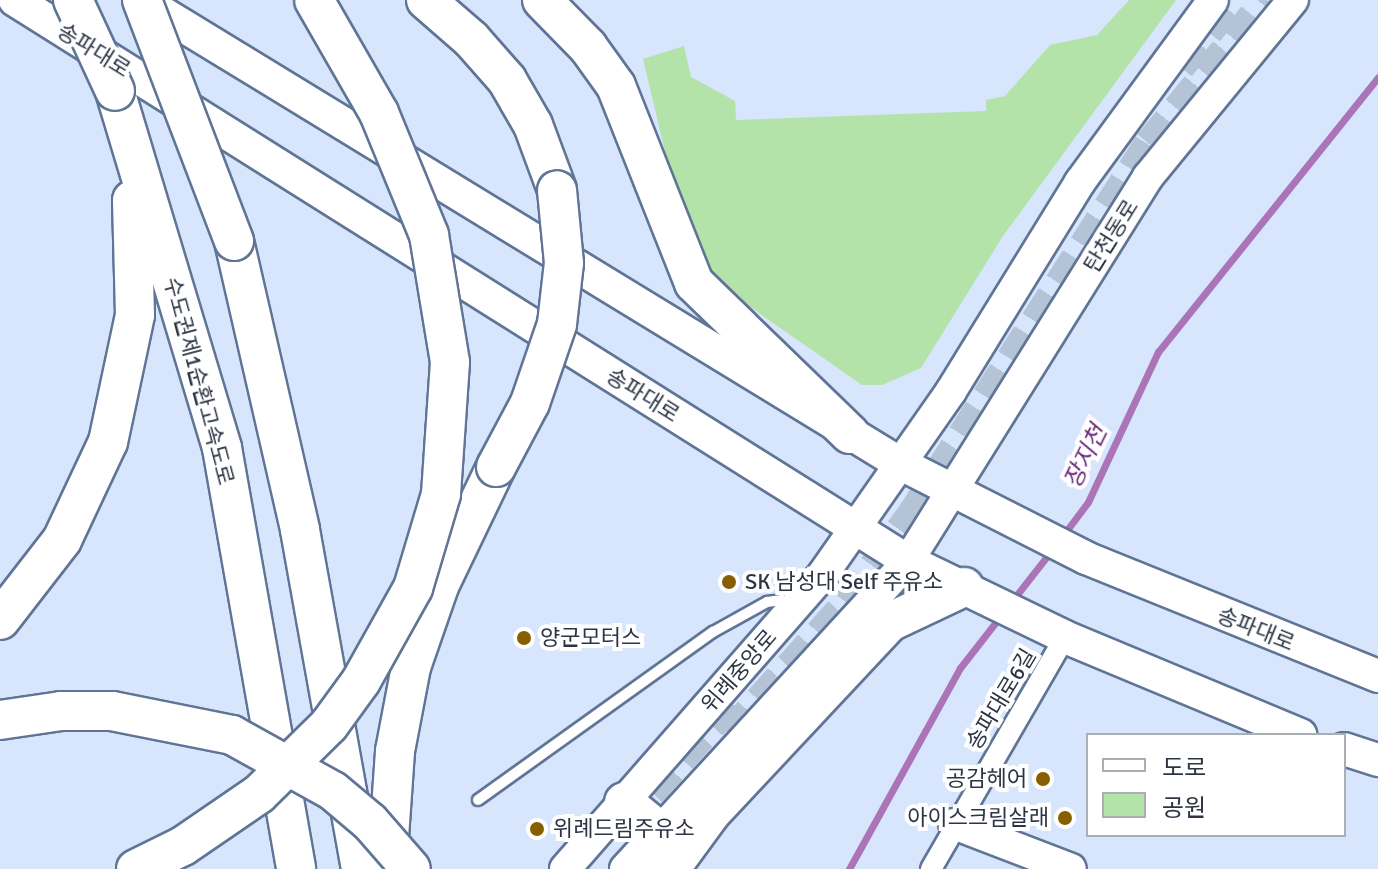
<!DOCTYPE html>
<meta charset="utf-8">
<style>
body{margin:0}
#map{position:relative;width:1378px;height:869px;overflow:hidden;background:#d7e6fc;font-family:Signika,"Noto Sans KR",sans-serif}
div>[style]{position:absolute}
.green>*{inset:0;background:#b3e3a8}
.stream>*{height:7px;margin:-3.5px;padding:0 3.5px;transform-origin:3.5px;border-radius:3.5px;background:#aa74b7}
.secondary-tunnel>*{height:30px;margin-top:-15px;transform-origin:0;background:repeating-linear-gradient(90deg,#b5c3d7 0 30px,transparent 0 45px)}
.roads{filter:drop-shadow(2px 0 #607596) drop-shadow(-2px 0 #607596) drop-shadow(0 2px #607596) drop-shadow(0 -2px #607596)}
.lane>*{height:10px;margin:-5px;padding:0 5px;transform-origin:5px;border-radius:5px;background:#fff}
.street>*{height:20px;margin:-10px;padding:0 10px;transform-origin:10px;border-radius:10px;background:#fff}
.secondary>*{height:30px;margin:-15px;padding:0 15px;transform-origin:15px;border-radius:15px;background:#fff}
.primary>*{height:32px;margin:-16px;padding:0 16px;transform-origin:16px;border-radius:16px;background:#fff}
.highway>*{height:38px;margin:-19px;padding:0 19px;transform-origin:19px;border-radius:19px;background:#fff}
.bridges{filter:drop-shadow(2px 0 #607596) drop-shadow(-2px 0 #607596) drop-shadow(0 2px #607596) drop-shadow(0 -2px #607596)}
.highway-bridge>*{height:38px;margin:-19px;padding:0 19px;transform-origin:19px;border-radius:19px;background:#fff}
.dots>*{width:22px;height:22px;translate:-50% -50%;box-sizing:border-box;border:4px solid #fff;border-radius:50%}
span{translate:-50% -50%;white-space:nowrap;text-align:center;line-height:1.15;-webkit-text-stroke:8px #fff;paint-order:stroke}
.street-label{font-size:22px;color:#2c3544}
.poi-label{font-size:22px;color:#2c3544}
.left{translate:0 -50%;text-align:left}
.right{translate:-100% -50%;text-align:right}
.water-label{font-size:24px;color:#6c2a7c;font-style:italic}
.legend{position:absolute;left:1086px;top:733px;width:260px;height:104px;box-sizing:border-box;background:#fff;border:2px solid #abaeb4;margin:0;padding:10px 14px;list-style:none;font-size:24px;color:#2c3544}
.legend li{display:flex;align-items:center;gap:16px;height:40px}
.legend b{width:40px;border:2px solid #abaeb4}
</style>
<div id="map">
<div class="green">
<i style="clip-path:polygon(1129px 0,1176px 0,1003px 236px,921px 368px,882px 385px,862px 385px,713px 281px,680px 215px,643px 59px,684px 46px,691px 77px,735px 101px,736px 120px,986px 111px,986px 100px,1005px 96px,1050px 45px,1097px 35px)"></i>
</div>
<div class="stream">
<i style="left:1061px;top:538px;width:45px;rotate:-53.1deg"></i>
<i style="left:1088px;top:502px;width:166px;rotate:-65deg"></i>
<i style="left:1158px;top:352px;width:352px;rotate:-51.3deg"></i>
<i style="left:1012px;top:601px;width:63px;rotate:-52deg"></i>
<i style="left:849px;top:869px;width:230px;rotate:-61.1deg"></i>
<i style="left:960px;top:668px;width:68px;rotate:-52.1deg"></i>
</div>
<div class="secondary-tunnel">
<i style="left:1180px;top:67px;width:86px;rotate:-51.1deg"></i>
<i style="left:729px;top:734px;width:176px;rotate:-48deg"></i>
<i style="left:847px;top:603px;width:114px;rotate:-53.9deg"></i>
<i style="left:914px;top:511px;width:436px;rotate:-57.4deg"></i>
<i style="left:1149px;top:144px;width:186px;rotate:-50.9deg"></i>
<i style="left:651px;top:792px;width:128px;rotate:-47.8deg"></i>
</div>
<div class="roads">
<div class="lane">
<i style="left:478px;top:800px;width:289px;rotate:-35.6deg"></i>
<i style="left:713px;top:632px;width:62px;rotate:-29.1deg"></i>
<i style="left:767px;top:602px;width:15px;rotate:-8deg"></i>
<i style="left:782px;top:600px;width:9px;rotate:58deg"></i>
</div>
<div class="street">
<i style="left:931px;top:869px;width:268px;rotate:-60deg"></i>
</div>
<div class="secondary">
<i style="left:954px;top:824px;width:125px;rotate:21deg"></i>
<i style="left:565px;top:869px;width:392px;rotate:-48.8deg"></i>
<i style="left:823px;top:574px;width:223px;rotate:-55deg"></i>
<i style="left:951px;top:391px;width:246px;rotate:-58.3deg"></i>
<i style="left:1080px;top:182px;width:225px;rotate:-53.8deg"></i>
<i style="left:625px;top:869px;width:418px;rotate:-47.4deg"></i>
<i style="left:908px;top:561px;width:453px;rotate:-58deg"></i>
<i style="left:1148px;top:177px;width:229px;rotate:-50.7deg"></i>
</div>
<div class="primary">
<i style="left:15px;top:0;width:1055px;rotate:32.14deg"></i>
<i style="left:908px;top:561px;width:174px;rotate:25.8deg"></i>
<i style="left:1065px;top:637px;width:255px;rotate:22.6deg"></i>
<i style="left:141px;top:0;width:890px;rotate:31.41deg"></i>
<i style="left:901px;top:464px;width:208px;rotate:26.9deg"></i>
<i style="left:1086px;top:558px;width:315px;rotate:22deg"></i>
<i style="left:1344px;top:749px;width:36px;rotate:18deg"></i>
</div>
<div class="highway">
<i style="left:426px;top:0;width:60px;rotate:40.9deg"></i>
<i style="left:471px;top:39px;width:55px;rotate:48.7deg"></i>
<i style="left:507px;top:80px;width:52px;rotate:60deg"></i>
<i style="left:533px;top:125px;width:69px;rotate:69.7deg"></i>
<i style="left:542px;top:0;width:66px;rotate:45.6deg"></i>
<i style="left:588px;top:47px;width:48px;rotate:54.3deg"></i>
<i style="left:616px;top:86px;width:212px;rotate:68.4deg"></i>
<i style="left:694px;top:283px;width:217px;rotate:44.1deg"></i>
<i style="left:115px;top:91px;width:373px;rotate:73.3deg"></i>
<i style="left:222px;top:448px;width:427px;rotate:80deg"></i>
<i style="left:234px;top:241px;width:296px;rotate:77.1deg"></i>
<i style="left:300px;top:530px;width:344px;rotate:79.8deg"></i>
<i style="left:0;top:620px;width:101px;rotate:-52.2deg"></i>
<i style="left:62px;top:540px;width:108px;rotate:-64.9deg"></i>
<i style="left:108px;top:442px;width:130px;rotate:-78deg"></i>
<i style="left:135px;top:315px;width:115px;rotate:-91.5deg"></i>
<i style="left:624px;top:802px;width:45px;rotate:39.6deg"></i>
<i style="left:659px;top:831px;width:20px;rotate:75deg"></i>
<i style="left:664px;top:850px;width:19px;rotate:102deg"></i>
<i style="left:387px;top:866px;width:115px;rotate:-86deg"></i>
<i style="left:395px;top:751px;width:86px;rotate:-79.2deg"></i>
<i style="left:411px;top:667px;width:86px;rotate:-70.9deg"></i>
<i style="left:439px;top:586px;width:132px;rotate:-64.4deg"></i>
<i style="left:670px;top:869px;width:69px;rotate:-53.8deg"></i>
<i style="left:711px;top:813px;width:262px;rotate:-46.9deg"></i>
<i style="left:890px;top:622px;width:82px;rotate:-25.3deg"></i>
</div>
</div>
<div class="bridges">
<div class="highway-bridge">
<i style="left:73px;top:0;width:100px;rotate:65.2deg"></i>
<i style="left:142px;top:0;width:258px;rotate:69.1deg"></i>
<i style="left:496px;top:467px;width:72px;rotate:-62deg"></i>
<i style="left:530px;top:403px;width:83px;rotate:-71.1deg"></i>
<i style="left:557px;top:324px;width:61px;rotate:-83.5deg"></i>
<i style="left:564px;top:263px;width:73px;rotate:-95.5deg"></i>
<i style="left:0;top:720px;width:62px;rotate:-8.4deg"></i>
<i style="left:61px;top:711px;width:51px"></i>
<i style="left:112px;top:711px;width:122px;rotate:11.3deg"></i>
<i style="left:232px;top:735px;width:115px;rotate:29deg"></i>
<i style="left:333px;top:791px;width:48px;rotate:40deg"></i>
<i style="left:370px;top:822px;width:62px;rotate:48.9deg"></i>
<i style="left:136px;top:869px;width:52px;rotate:-26.1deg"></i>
<i style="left:183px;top:846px;width:92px;rotate:-34.4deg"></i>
<i style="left:259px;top:794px;width:98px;rotate:-44.6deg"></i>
<i style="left:329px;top:725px;width:54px;rotate:-54deg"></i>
<i style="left:361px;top:681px;width:107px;rotate:-60.8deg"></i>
<i style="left:413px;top:588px;width:98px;rotate:-73.4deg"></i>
<i style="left:441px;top:494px;width:132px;rotate:-86.1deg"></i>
<i style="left:450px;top:362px;width:129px;rotate:-99.4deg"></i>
<i style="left:429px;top:235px;width:132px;rotate:-112.3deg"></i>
<i style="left:379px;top:113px;width:130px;rotate:-119.9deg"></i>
</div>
</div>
<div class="dots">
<i style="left:729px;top:582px;background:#885f00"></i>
<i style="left:524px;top:638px;background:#885f00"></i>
<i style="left:1043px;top:779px;background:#885f00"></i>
<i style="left:1065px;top:818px;background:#885f00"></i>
<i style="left:537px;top:829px;background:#885f00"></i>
</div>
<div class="street-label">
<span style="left:94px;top:50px;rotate:32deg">송파대로</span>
<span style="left:1111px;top:236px;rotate:-58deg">탄천동로</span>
<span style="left:199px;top:381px;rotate:75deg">수도권제1순환고속도로</span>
<span style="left:643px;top:395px;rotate:32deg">송파대로</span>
<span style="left:1256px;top:629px;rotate:22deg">송파대로</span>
<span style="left:739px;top:671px;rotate:-49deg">위례중앙로</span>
<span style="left:1001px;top:699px;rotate:-59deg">송파대로6길</span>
</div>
<div class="poi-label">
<span class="left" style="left:745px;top:582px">SK 남성대 Self 주유소</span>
<span class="left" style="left:540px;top:638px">양군모터스</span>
<span class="right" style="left:1027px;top:779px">공감헤어</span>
<span class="right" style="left:1049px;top:818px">아이스크림살래</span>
<span class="left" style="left:553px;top:829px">위례드림주유소</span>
</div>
<div class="water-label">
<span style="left:1086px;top:457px;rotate:-64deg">장지천</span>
</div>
<ul class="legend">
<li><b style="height:10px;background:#fff"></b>도로</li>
<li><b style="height:22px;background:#b3e3a8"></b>공원</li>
</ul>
</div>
